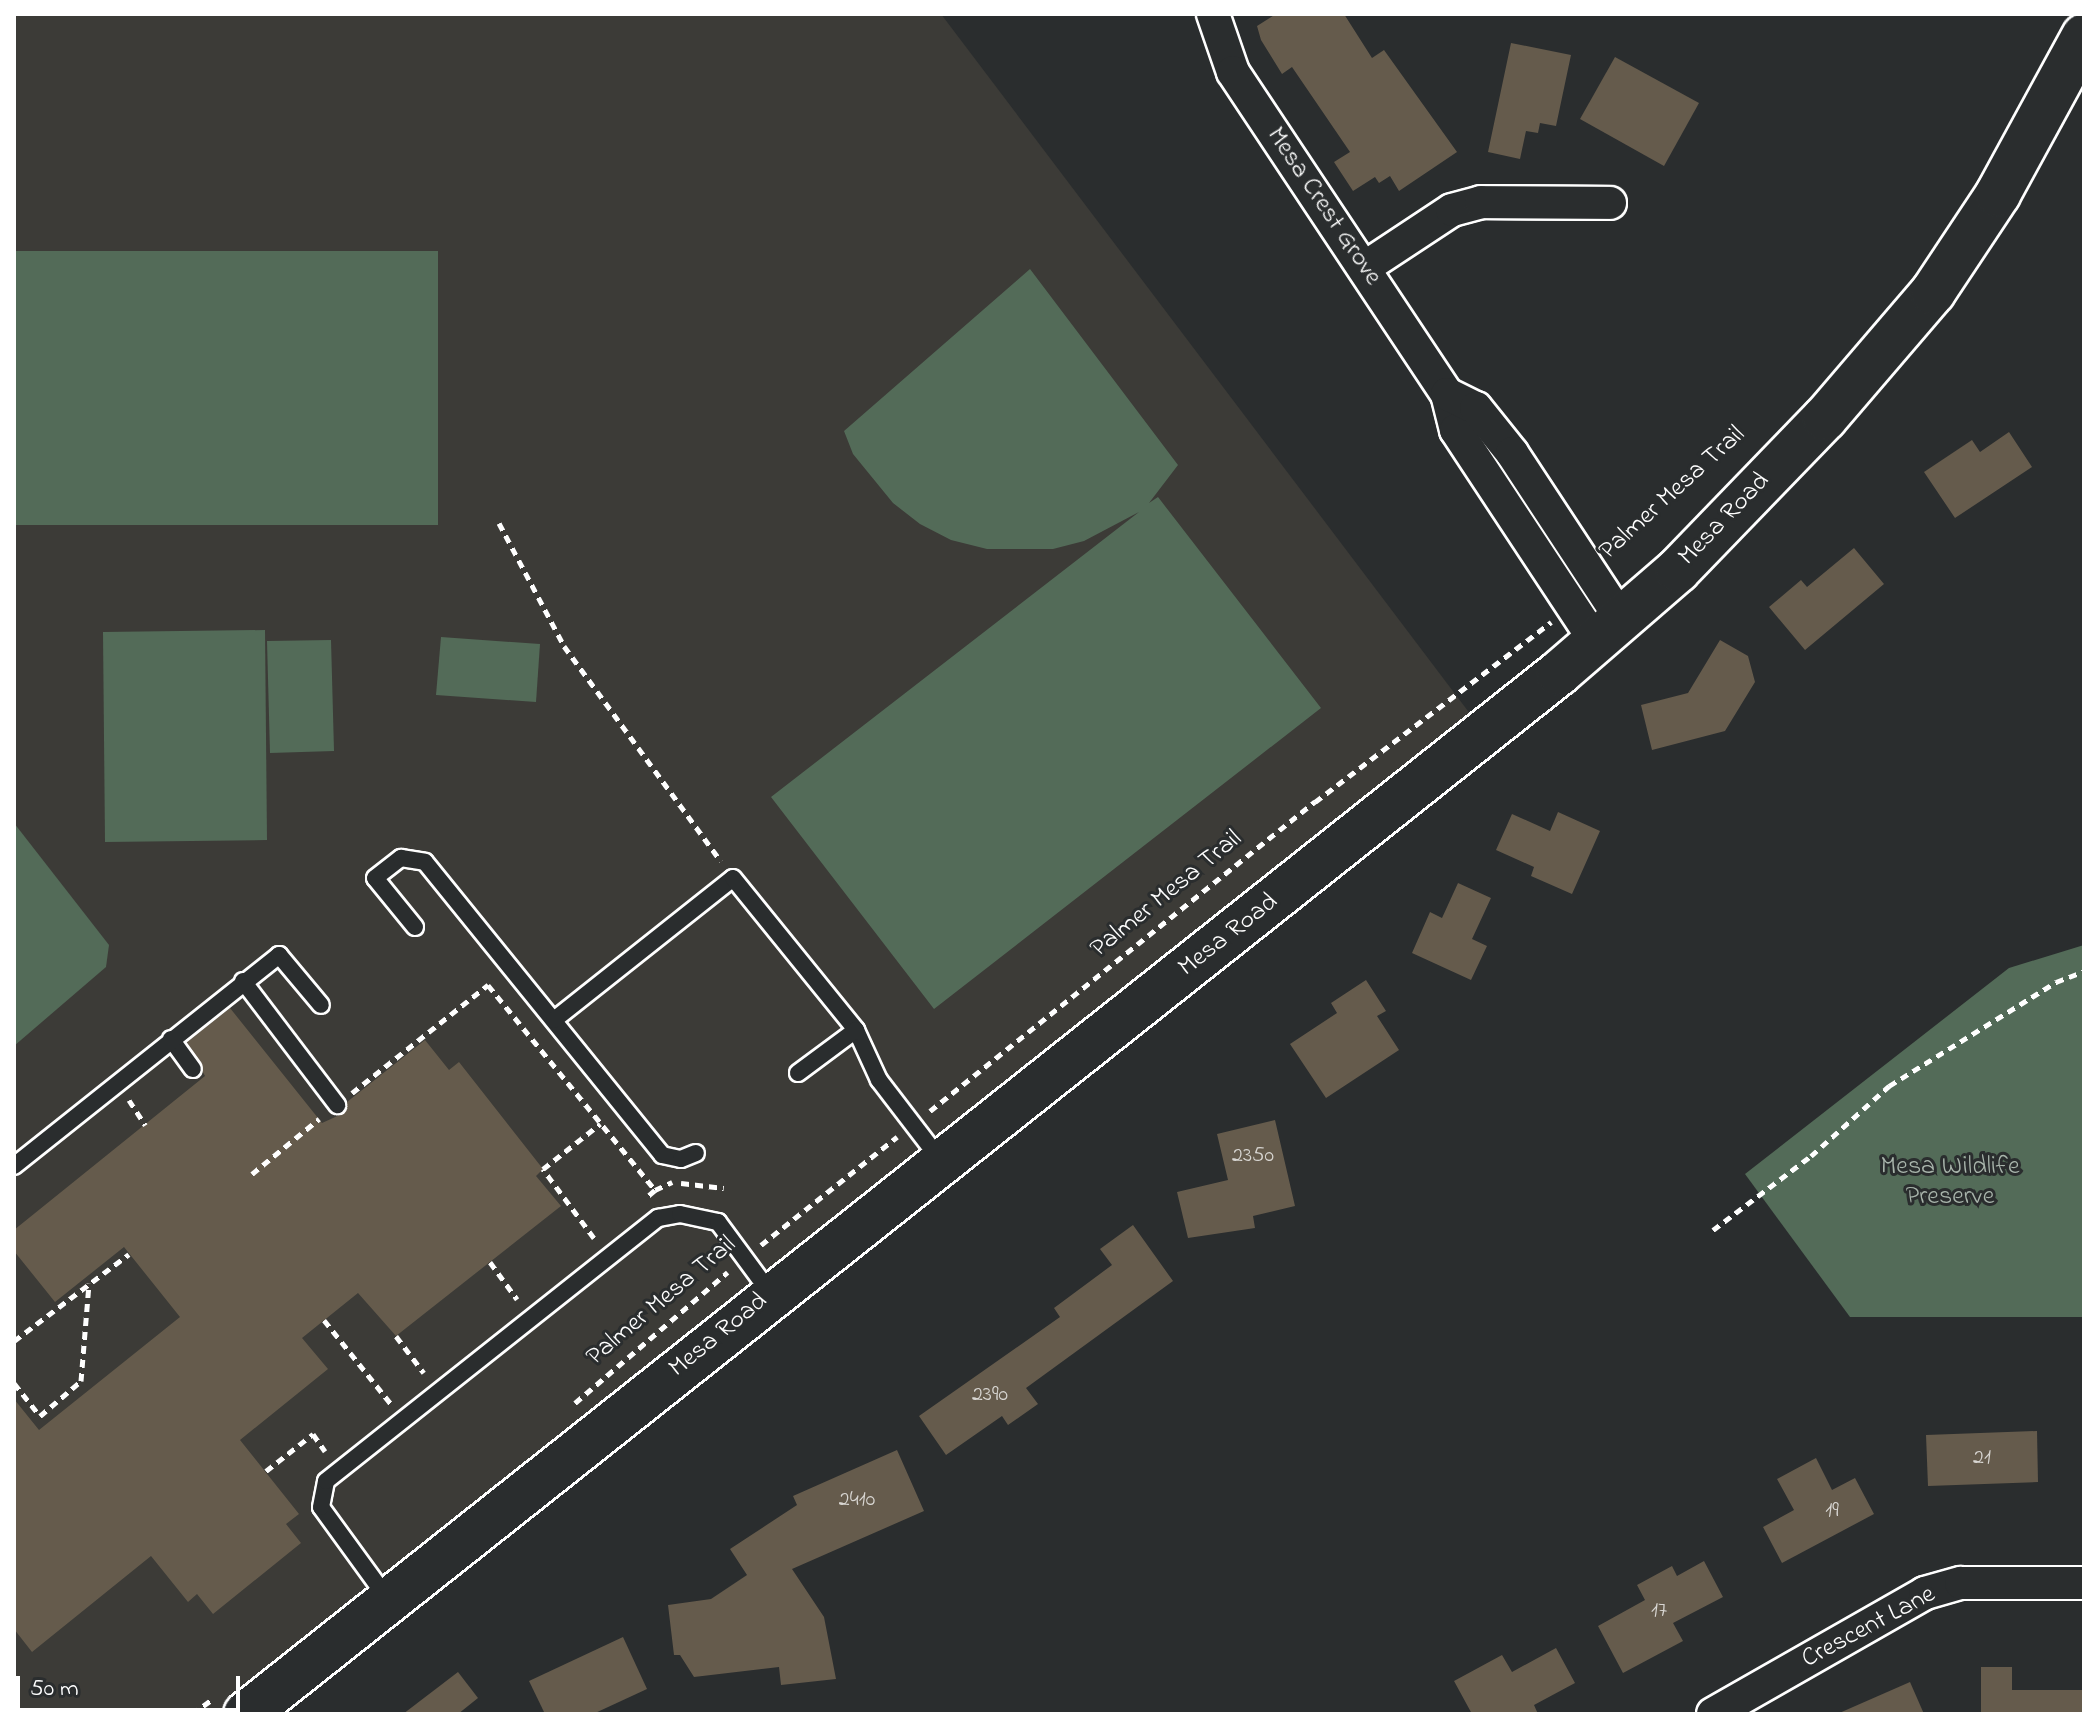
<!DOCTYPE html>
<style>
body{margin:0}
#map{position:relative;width:2098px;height:1728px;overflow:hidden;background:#2a2d2e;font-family:"Indie Flower",sans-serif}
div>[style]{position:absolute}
.built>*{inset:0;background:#3c3b37}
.green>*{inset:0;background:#536b58}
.building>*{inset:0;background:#655b4c}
.path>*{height:5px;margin-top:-2.5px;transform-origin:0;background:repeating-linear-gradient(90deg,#fff 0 8px,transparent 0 14px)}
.roads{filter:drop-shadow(2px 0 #fff) drop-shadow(-2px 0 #fff) drop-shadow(0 2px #fff) drop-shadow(0 -2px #fff)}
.service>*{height:16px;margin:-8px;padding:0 8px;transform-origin:8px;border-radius:8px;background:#2a2d2e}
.minor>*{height:32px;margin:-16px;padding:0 16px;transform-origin:16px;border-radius:16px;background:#2a2d2e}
.secondary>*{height:44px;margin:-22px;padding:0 22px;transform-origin:22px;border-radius:22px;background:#2a2d2e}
span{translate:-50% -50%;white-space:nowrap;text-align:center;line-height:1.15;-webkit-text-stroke:6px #2a2d2e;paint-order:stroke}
.number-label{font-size:22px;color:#d8d6d2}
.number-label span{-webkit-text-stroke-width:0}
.street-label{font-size:26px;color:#fff}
.park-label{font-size:26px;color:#a9b5ac}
.frame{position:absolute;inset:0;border:16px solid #fff;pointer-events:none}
.scale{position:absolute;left:16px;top:1676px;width:224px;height:36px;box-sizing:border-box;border:4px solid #fff;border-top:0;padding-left:10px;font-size:24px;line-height:28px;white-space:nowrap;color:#fff;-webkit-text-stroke:6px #2a2d2e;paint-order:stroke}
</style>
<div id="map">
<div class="built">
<i style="clip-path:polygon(14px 14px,941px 14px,1474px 719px,215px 1714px,14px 1714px)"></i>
</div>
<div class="green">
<i style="clip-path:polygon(14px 251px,438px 251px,438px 525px,14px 525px)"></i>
<i style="clip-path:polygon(1030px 269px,1178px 465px,1149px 503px,1158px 497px,1321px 708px,934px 1009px,771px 797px,1139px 512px,1084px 541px,1053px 549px,987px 549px,951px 540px,920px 524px,893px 503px,853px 454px,844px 431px)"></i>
<i style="clip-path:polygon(265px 630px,267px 840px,105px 842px,103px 632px)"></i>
<i style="clip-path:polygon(441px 637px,540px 644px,536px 702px,436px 695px)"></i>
<i style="clip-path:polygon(331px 640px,334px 751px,270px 753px,267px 641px)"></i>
<i style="clip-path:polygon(14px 823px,109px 945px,106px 967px,14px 1046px)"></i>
<i style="clip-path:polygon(2084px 945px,2084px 1317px,1850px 1317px,1745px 1174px,2009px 968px)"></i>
</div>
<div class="building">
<i style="clip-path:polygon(1276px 14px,1344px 14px,1372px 58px,1384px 50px,1457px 152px,1399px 191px,1390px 176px,1379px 183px,1375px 177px,1353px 191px,1334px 162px,1350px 152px,1292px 67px,1282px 74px,1261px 40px,1257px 26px)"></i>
<i style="clip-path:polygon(1511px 43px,1571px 55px,1556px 126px,1540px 123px,1538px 133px,1526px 131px,1520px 159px,1488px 152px)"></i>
<i style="clip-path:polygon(1615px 57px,1699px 103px,1664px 166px,1580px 119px)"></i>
<i style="clip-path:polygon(2009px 432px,2032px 467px,1955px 518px,1924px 472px,1972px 440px,1980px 452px)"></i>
<i style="clip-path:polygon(1854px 548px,1884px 584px,1805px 650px,1769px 607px,1801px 580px,1807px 587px)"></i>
<i style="clip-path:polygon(1720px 640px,1748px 656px,1755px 682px,1725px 731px,1652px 750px,1641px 705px,1688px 693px)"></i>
<i style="clip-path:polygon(1558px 812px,1600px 831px,1572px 894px,1531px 876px,1534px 867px,1496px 850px,1512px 814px,1550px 831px)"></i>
<i style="clip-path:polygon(1458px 883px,1491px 898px,1472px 939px,1487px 946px,1471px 980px,1412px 953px,1430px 912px,1442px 918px)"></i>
<i style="clip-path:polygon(1366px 980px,1386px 1011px,1377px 1016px,1399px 1050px,1326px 1098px,1290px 1044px,1337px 1013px,1331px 1003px)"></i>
<i style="clip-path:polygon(230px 1008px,322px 1123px,344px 1113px,347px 1102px,425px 1040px,449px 1070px,459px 1062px,543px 1169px,536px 1176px,561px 1206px,396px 1336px,358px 1293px,302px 1338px,328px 1369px,240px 1440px,299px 1514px,286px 1524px,301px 1543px,213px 1614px,197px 1594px,188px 1602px,151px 1556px,32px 1652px,14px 1629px,14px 1399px,39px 1430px,180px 1317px,124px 1247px,55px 1302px,14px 1251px,14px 1230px,205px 1076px,187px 1042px)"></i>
<i style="clip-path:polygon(1275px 1120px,1295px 1206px,1253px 1216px,1255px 1228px,1188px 1238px,1177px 1192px,1228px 1180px,1217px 1134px)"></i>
<i style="clip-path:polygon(1133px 1225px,1173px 1281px,1026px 1388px,1038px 1404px,1008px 1425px,1002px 1416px,946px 1455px,919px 1416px,1060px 1317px,1054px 1308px,1112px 1265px,1100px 1249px)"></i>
<i style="clip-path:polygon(2037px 1431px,2038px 1482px,1928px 1486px,1926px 1435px)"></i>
<i style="clip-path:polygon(897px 1450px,924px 1511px,792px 1569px,824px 1617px,836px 1679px,781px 1685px,779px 1667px,694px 1677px,680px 1655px,674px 1655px,668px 1605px,711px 1599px,747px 1575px,730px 1549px,797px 1505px,793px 1496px)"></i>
<i style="clip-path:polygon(1816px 1458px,1832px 1490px,1855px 1478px,1874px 1514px,1782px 1563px,1763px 1527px,1794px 1510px,1777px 1479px)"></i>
<i style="clip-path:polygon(1704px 1561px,1723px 1597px,1673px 1623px,1683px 1641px,1623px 1673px,1598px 1626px,1645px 1600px,1637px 1585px,1672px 1566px,1677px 1576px)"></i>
<i style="clip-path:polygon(623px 1637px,647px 1689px,593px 1714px,545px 1714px,529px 1681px)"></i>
<i style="clip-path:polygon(1556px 1648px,1575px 1683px,1534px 1705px,1538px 1714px,1472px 1714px,1454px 1681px,1502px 1655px,1512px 1672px)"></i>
<i style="clip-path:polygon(1981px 1667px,2012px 1667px,2012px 1690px,2084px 1690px,2084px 1714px,1981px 1714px)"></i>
<i style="clip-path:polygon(458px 1672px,478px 1698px,458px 1714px,403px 1714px)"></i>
<i style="clip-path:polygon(1910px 1682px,1924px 1714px,1837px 1714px)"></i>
</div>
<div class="path">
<i style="left:499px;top:523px;width:139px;rotate:62.1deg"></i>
<i style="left:564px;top:646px;width:266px;rotate:53.9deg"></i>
<i style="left:488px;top:985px;width:264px;rotate:50.8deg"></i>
<i style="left:655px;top:1190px;width:11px;rotate:139deg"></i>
<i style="left:352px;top:1093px;width:174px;rotate:-38.5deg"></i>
<i style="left:129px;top:1100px;width:30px;rotate:57deg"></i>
<i style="left:930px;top:1111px;width:494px;rotate:-38.8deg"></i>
<i style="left:1315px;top:802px;width:297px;rotate:-37.3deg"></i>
<i style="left:252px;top:1174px;width:87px;rotate:-39.4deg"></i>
<i style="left:681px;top:1183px;width:43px;rotate:6.6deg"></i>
<i style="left:655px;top:1190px;width:19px;rotate:-25deg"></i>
<i style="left:1713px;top:1230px;width:123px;rotate:-37.1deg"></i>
<i style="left:1811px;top:1156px;width:105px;rotate:-41.9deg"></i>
<i style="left:1889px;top:1086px;width:197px;rotate:-31.9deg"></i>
<i style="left:2056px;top:982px;width:30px;rotate:-21deg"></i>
<i style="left:594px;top:1238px;width:86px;rotate:-126.5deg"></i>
<i style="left:543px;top:1169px;width:73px;rotate:-38.3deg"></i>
<i style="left:761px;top:1245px;width:174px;rotate:-38.5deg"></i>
<i style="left:490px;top:1262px;width:46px;rotate:53.9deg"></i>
<i style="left:324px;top:1320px;width:107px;rotate:51.4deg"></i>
<i style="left:396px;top:1336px;width:46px;rotate:52.9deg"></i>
<i style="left:14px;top:1341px;width:144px;rotate:-37.1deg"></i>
<i style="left:14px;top:1383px;width:42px;rotate:51.8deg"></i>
<i style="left:40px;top:1416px;width:54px;rotate:-40.5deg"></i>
<i style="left:81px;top:1381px;width:98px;rotate:-85.3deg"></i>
<i style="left:575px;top:1403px;width:201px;rotate:-40.6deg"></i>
<i style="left:266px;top:1471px;width:60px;rotate:-38.2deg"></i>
<i style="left:313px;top:1434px;width:21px;rotate:55deg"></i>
<i style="left:192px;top:1714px;width:27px;rotate:-36deg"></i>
</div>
<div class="roads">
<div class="service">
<i style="left:415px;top:927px;width:63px;rotate:-129.2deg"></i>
<i style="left:375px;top:878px;width:33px;rotate:-38deg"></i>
<i style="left:401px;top:858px;width:24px;rotate:9deg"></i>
<i style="left:425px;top:862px;width:377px;rotate:51deg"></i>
<i style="left:662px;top:1155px;width:19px;rotate:12deg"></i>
<i style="left:681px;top:1159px;width:16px;rotate:-22deg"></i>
<i style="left:243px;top:981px;width:156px;rotate:52.8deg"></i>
<i style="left:554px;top:1020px;width:228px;rotate:-38.4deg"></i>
<i style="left:733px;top:878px;width:196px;rotate:51deg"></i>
<i style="left:856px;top:1030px;width:55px;rotate:65.3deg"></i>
<i style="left:879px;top:1080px;width:103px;rotate:52.5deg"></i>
<i style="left:171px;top:1039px;width:37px;rotate:54deg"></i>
<i style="left:798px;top:1073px;width:72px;rotate:-36.6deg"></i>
<i style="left:14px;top:1166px;width:339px;rotate:-38.5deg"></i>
<i style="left:279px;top:955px;width:65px;rotate:50deg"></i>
<i style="left:387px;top:1598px;width:112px;rotate:-126deg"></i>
<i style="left:321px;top:1507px;width:26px;rotate:-79deg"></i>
<i style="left:326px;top:1481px;width:424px;rotate:-38.4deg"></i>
<i style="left:658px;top:1218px;width:22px;rotate:-10deg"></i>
<i style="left:680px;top:1214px;width:39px;rotate:12deg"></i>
<i style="left:718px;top:1222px;width:89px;rotate:53.6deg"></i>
</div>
<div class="minor">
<i style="left:1213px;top:14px;width:61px;rotate:71deg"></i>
<i style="left:1233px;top:72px;width:387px;rotate:56.4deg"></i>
<i style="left:1447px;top:394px;width:37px;rotate:76deg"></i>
<i style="left:1456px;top:430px;width:254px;rotate:56.6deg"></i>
<i style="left:1364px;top:268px;width:105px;rotate:-33.4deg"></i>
<i style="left:1452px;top:210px;width:30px;rotate:-15deg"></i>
<i style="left:1481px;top:202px;width:129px;rotate:0.4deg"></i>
<i style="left:1447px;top:394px;width:32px;rotate:26deg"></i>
<i style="left:1476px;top:408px;width:58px;rotate:51.3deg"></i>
<i style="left:1512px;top:453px;width:199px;rotate:56.7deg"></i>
<i style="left:1713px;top:1714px;width:244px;rotate:-29.7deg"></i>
<i style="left:1925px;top:1593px;width:37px;rotate:-16deg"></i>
<i style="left:1961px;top:1583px;width:123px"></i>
</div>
<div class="secondary">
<i style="left:246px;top:1714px;width:1676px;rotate:-38.41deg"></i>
<i style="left:1559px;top:673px;width:157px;rotate:-40.9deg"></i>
<i style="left:1678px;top:570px;width:211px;rotate:-46deg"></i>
<i style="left:1825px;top:418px;width:166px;rotate:-49.4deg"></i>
<i style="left:1933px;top:292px;width:118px;rotate:-56.4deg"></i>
<i style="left:1998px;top:194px;width:180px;rotate:-61.4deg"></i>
</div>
</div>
<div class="number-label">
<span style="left:1253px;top:1157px">2350</span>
<span style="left:990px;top:1396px">2390</span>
<span style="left:1982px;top:1459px">21</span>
<span style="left:857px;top:1501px">2410</span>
<span style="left:1832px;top:1512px">19</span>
<span style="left:1659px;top:1612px">17</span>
</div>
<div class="street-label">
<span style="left:1323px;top:207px;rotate:56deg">Mesa Crest Grove</span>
<span style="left:1673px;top:494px;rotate:-42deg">Palmer Mesa Trail</span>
<span style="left:1725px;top:520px;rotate:-46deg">Mesa Road</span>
<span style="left:1167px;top:895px;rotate:-39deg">Palmer Mesa Trail</span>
<span style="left:1229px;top:936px;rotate:-38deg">Mesa Road</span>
<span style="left:662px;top:1302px;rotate:-40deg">Palmer Mesa Trail</span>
<span style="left:719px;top:1336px;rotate:-39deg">Mesa Road</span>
<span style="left:1869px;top:1628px;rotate:-28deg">Crescent Lane</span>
</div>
<div class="park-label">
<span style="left:1950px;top:1183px">Mesa Wildlife<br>Preserve</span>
</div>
<div class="frame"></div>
<div class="scale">50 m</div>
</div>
